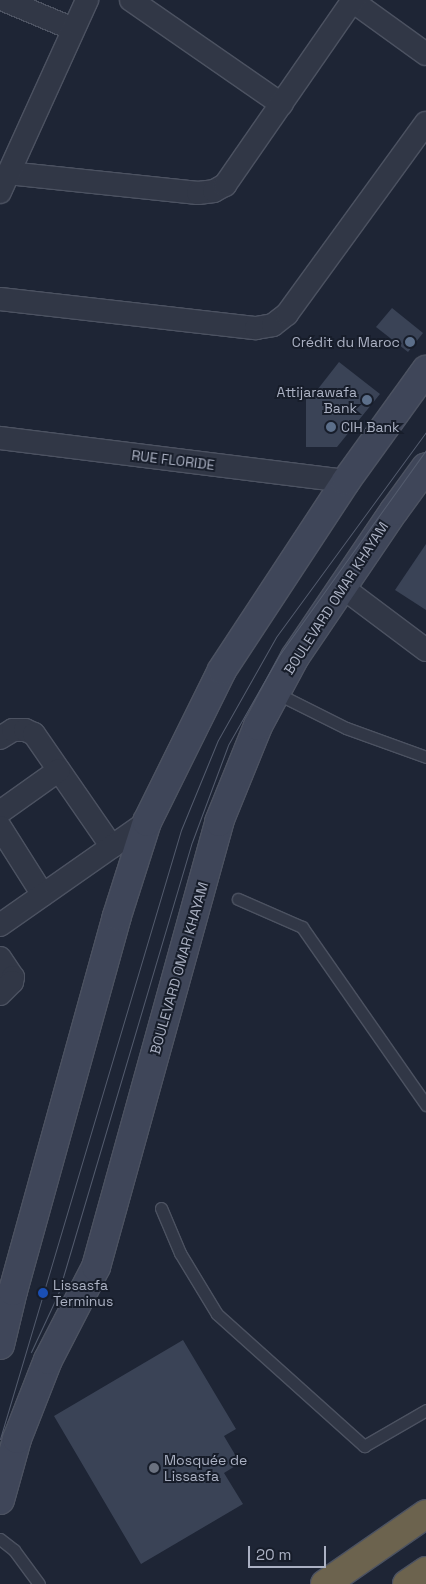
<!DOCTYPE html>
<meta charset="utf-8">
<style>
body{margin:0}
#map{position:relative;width:426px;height:1584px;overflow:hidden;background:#1e2535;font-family:"Space Grotesk",sans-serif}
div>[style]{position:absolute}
.building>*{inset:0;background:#3a4356}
.roads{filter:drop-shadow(1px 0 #4c5261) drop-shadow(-1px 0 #4c5261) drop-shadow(0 1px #4c5261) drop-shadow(0 -1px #4c5261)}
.lane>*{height:11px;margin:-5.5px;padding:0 5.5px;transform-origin:5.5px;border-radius:5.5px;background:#313746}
.street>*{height:22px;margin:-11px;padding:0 11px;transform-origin:11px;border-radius:11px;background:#313746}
.secondary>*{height:28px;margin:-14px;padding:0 14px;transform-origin:14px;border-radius:14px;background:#3f4659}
.highway>*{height:28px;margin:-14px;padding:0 14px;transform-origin:14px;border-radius:14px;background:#6c634e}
.tram>*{height:1px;margin:-0.5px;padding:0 0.5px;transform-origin:0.5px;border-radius:0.5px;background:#535b6d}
.dots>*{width:14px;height:14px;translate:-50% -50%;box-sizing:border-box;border:2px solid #171d2a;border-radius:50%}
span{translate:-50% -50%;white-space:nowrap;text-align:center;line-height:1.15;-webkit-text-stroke:4px #171d2a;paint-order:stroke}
.poi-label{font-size:14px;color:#abb1c3}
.right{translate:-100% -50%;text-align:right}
.left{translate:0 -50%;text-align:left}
.street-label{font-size:14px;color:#abb1c3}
.scale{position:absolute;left:248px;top:1546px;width:78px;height:22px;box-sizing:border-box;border:2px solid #abb1c3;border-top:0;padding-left:6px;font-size:15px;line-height:18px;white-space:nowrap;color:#abb1c3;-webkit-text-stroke:4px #171d2a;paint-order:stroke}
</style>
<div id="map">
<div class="building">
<i style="clip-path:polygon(392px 308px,423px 333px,408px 352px,376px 327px)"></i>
<i style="clip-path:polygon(339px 362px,380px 394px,337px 447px,306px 447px,306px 394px,314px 394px)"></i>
<i style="clip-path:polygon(426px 544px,426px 610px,395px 590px)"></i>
<i style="clip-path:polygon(183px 1340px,236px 1429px,224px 1436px,240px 1463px,224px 1473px,243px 1504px,141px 1564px,54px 1416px)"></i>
</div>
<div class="roads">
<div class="lane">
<i style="left:276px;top:693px;width:78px;rotate:26.6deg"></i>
<i style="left:346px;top:728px;width:85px;rotate:19.9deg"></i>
<i style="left:238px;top:899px;width:70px;rotate:23.6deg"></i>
<i style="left:302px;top:927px;width:217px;rotate:55.1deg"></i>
<i style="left:161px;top:1208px;width:49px;rotate:67.1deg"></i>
<i style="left:180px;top:1253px;width:71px;rotate:58.8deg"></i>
<i style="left:217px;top:1314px;width:198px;rotate:41.9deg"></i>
<i style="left:364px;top:1446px;width:72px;rotate:-30.1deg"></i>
<i style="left:0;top:1539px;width:18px;rotate:38deg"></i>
<i style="left:14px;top:1550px;width:42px;rotate:53.7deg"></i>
</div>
<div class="street">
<i style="left:4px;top:0;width:75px;rotate:22.8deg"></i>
<i style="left:131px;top:0;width:183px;rotate:34.7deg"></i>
<i style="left:351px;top:0;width:92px;rotate:35.8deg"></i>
<i style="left:8px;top:173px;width:191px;rotate:6deg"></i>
<i style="left:198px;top:193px;width:16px;rotate:-7deg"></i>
<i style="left:214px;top:191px;width:13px;rotate:-29deg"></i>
<i style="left:225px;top:185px;width:225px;rotate:-55.3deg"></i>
<i style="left:0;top:192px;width:211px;rotate:-65.6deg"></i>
<i style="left:0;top:299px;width:258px;rotate:6.5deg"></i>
<i style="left:256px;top:328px;width:17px;rotate:-10deg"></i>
<i style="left:273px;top:325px;width:18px;rotate:-38deg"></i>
<i style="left:287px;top:314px;width:236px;rotate:-54deg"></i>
<i style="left:0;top:438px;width:349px;rotate:7.1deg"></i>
<i style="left:342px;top:587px;width:105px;rotate:36.9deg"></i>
<i style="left:0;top:738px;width:15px;rotate:-32deg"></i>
<i style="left:13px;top:730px;width:12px"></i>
<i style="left:25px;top:730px;width:10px;rotate:24deg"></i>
<i style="left:34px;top:734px;width:137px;rotate:55.4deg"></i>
<i style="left:0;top:812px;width:72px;rotate:-35.4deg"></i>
<i style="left:0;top:827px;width:80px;rotate:57.7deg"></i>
<i style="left:0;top:925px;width:179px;rotate:-35deg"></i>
<i style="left:0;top:958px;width:23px;rotate:56deg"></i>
<i style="left:13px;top:977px;width:5px;rotate:101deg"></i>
<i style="left:12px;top:982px;width:17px;rotate:135deg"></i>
</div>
<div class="secondary">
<i style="left:0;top:1345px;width:56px;rotate:-76.5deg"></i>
<i style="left:13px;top:1291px;width:389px;rotate:-74.5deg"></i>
<i style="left:117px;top:916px;width:99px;rotate:-72.3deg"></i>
<i style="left:147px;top:822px;width:169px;rotate:-63.7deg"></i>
<i style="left:222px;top:670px;width:226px;rotate:-56.7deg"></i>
<i style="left:346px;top:481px;width:137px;rotate:-54.2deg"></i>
<i style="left:0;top:1500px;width:63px;rotate:-74.4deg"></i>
<i style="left:17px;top:1439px;width:85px;rotate:-68.6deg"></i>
<i style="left:48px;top:1360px;width:105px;rotate:-62.7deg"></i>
<i style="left:96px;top:1267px;width:462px;rotate:-74.5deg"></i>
<i style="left:219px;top:822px;width:104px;rotate:-67.9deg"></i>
<i style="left:258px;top:726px;width:78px;rotate:-61.8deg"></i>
<i style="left:295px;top:657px;width:176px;rotate:-55.9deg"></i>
<i style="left:394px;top:511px;width:54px;rotate:-54deg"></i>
</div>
<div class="highway">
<i style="left:325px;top:1584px;width:123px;rotate:-34.7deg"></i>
<i style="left:407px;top:1584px;width:23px;rotate:-34deg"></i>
</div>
</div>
<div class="tram">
<i style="left:31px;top:1352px;width:64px;rotate:-65deg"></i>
<i style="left:58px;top:1294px;width:471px;rotate:-73.5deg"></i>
<i style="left:192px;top:842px;width:103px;rotate:-69.6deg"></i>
<i style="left:228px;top:745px;width:105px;rotate:-60.3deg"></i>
<i style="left:280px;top:654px;width:251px;rotate:-54.4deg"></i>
<i style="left:0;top:1439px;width:635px;rotate:-73.45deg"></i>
<i style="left:181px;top:830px;width:97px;rotate:-67.7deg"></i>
<i style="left:218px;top:740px;width:118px;rotate:-60.6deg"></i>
<i style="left:276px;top:637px;width:254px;rotate:-53.8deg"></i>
</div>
<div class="dots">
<i style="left:410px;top:342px;background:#5c6f8a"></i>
<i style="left:367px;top:400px;background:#5c6f8a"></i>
<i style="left:331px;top:427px;background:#5c6f8a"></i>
<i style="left:43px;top:1293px;background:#1a4fb4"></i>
<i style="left:154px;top:1468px;background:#6b7280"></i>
</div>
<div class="poi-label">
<span class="right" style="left:400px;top:342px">Crédit du Maroc</span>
<span class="right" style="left:357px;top:400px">Attijarawafa<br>Bank</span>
<span class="left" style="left:341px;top:427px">CIH Bank</span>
<span class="left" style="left:53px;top:1293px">Lissasfa<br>Terminus</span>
<span class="left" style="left:164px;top:1468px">Mosquée de<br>Lissasfa</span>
</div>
<div class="street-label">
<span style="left:173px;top:460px;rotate:7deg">RUE FLORIDE</span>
<span style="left:336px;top:598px;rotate:-57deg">BOULEVARD OMAR KHAYAM</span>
<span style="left:179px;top:968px;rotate:-74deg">BOULEVARD OMAR KHAYAM</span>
</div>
<div class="scale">20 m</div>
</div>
